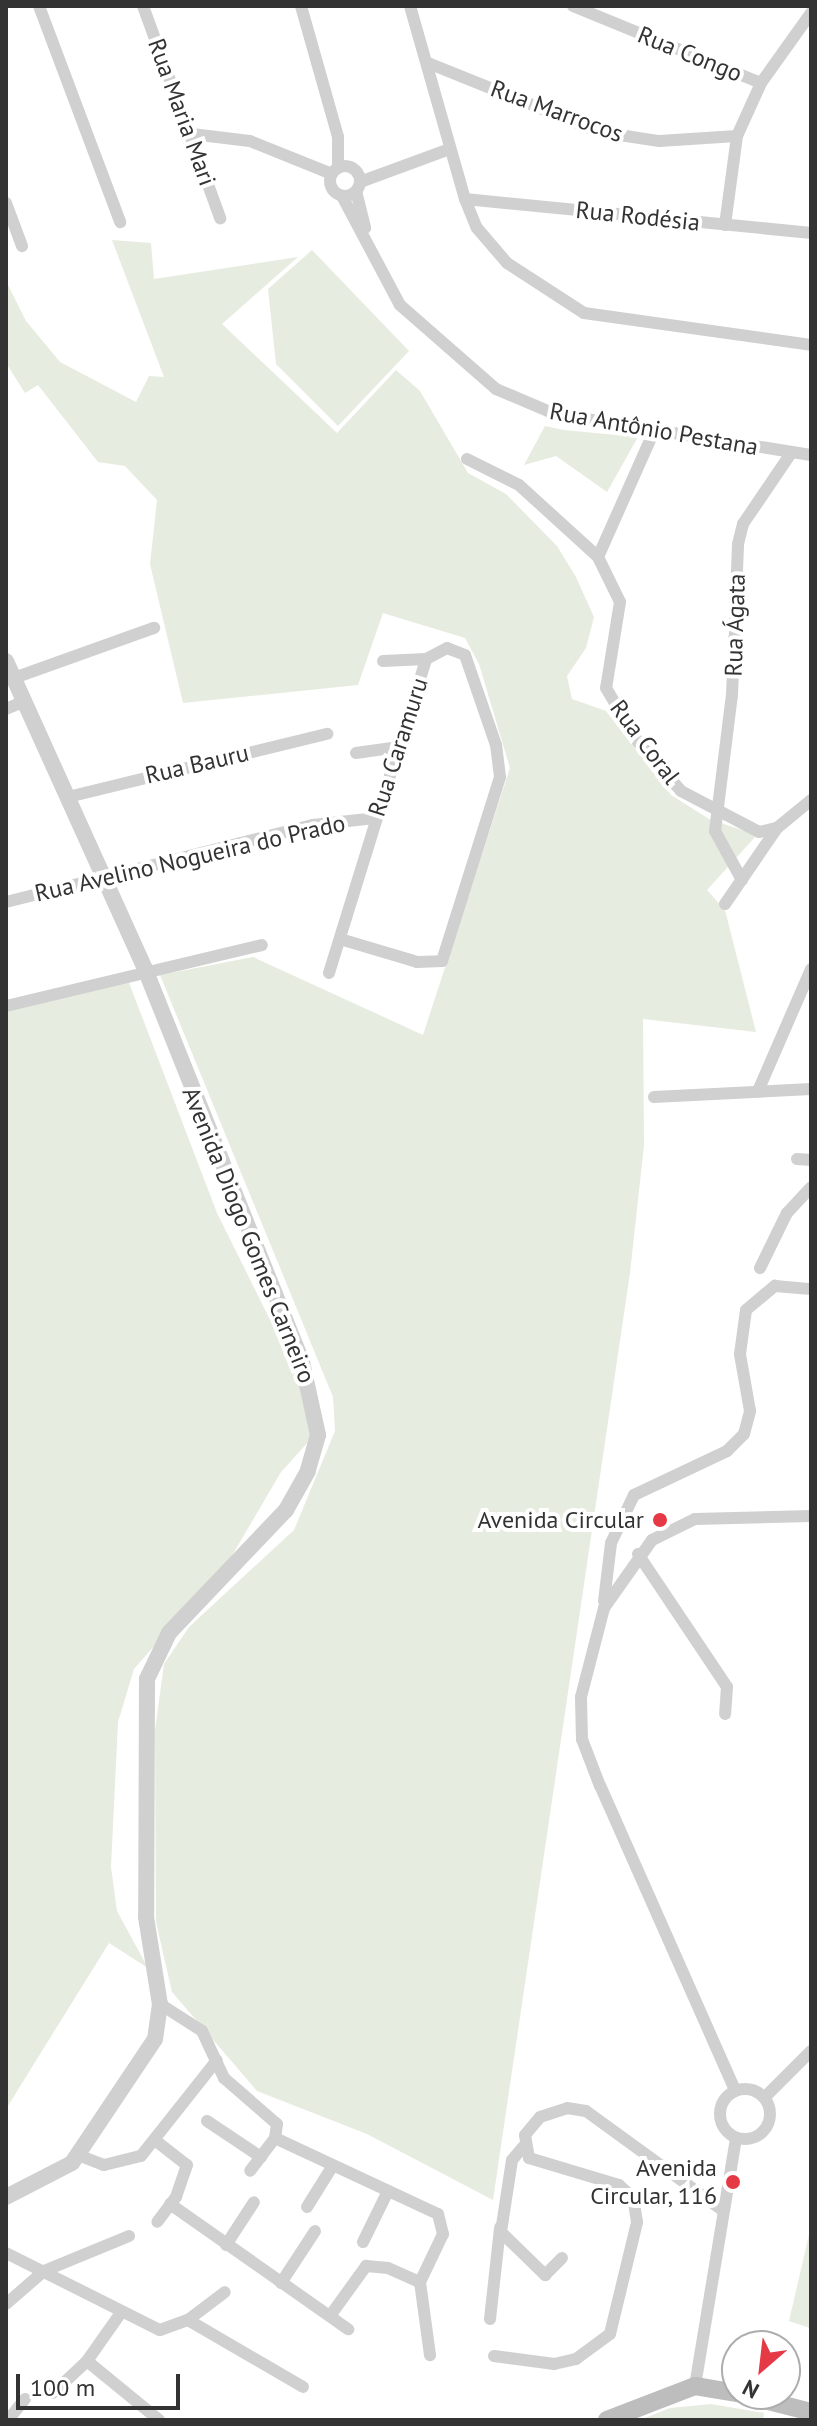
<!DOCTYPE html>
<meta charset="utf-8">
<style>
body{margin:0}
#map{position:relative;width:817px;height:2426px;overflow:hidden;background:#fff;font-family:"PT Sans",sans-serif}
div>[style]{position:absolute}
.green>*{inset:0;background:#e6ecdf}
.minor>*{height:12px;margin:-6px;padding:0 6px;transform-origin:6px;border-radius:6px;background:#d0d0d0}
.minor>.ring{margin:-6px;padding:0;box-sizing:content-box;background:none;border:12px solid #d0d0d0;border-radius:50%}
.tertiary>*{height:16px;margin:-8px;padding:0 8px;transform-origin:8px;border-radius:8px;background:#d0d0d0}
.secondary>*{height:18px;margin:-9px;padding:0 9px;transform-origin:9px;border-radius:9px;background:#bdbdbd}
.dots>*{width:22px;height:22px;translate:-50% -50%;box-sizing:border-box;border:4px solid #fff;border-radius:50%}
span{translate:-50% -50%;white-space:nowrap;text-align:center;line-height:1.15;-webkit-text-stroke:8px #fff;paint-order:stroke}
.street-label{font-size:24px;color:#333}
.poi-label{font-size:24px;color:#333}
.right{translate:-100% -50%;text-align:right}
.frame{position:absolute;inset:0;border:8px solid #333;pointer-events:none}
.north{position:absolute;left:721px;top:2330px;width:80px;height:80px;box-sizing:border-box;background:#fff;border:2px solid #adadad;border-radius:50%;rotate:208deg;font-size:22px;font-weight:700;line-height:32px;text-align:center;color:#333}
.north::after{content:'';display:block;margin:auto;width:28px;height:36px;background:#e63946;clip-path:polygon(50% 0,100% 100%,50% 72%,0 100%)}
.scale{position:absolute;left:16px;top:2374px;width:164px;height:36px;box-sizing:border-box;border:4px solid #333;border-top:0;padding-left:10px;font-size:24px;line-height:28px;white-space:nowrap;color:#333;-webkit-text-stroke:6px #fff;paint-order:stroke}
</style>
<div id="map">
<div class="green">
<i style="clip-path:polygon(112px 240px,151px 243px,154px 279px,298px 257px,222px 324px,337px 433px,396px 370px,420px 391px,468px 473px,506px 494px,557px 546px,576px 577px,594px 617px,586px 648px,567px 676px,572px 699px,606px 711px,671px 795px,709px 819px,757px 835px,707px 890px,725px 910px,756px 1032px,643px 1019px,644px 1145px,630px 1273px,493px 2200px,367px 2134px,257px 2091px,172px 1992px,156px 1922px,155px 1730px,164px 1664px,189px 1627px,294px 1530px,335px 1431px,333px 1397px,160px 975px,253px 957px,423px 1035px,510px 768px,479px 664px,465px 638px,383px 613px,358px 685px,183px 703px,150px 564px,157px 500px,125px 466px,98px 462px,38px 385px,25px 393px,6px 363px,6px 281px,26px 321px,60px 362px,136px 402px,149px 376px,164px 377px)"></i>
<i style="clip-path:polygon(312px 250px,409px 351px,338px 426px,276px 364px,268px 289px)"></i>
<i style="clip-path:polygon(545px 426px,564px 430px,638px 437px,607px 492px,556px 456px,524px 465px)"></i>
<i style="clip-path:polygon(128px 980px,217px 1213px,311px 1402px,310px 1440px,281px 1472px,230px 1559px,134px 1669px,118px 1722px,111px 1867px,117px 1911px,148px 1968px,109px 1943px,6px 2109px,6px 1010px)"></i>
<i style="clip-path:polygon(811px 2226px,811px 2327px,810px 2328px,789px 2321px)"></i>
<i style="clip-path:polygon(711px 2404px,764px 2413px,763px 2420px,640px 2420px,670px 2408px)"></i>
</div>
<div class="minor">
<i style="left:39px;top:6px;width:231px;rotate:69.4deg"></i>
<i style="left:143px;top:6px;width:226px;rotate:70deg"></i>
<i style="left:301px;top:6px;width:136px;rotate:74.2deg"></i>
<i style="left:338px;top:137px;width:31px;rotate:90deg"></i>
<i style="left:410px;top:6px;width:201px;rotate:74.1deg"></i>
<i style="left:465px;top:199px;width:31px;rotate:68deg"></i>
<i style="left:477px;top:228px;width:46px;rotate:49.4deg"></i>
<i style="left:507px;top:263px;width:92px;rotate:33deg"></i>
<i style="left:584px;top:313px;width:229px;rotate:8deg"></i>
<i style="left:573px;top:6px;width:203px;rotate:22.3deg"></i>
<i style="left:428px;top:63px;width:185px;rotate:21.9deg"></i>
<i style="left:600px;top:132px;width:60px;rotate:8.7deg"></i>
<i style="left:659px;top:141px;width:78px;rotate:-3.7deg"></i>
<i style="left:192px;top:134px;width:58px;rotate:6.9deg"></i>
<i style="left:250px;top:141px;width:88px;rotate:21.9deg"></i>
<i class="ring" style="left:330px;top:166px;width:18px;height:18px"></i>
<i style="left:360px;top:182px;width:93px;rotate:-20.2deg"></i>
<i style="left:356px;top:191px;width:38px;rotate:76deg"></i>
<i style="left:342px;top:196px;width:123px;rotate:62deg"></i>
<i style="left:400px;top:305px;width:128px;rotate:41.2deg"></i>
<i style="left:496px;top:389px;width:64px;rotate:23deg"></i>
<i style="left:555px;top:414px;width:259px;rotate:9.1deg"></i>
<i style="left:465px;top:199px;width:348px;rotate:5.6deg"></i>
<i style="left:6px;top:203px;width:46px;rotate:69.6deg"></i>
<i style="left:725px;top:225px;width:90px;rotate:-82.3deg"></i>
<i style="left:737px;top:136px;width:58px;rotate:-65.6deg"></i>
<i style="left:761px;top:83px;width:86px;rotate:-54.5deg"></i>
<i style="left:467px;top:459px;width:58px;rotate:26.6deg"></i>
<i style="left:519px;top:485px;width:107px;rotate:42.3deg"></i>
<i style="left:598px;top:557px;width:50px;rotate:63.9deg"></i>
<i style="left:620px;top:602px;width:87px;rotate:99.2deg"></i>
<i style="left:606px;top:688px;width:63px;rotate:59.3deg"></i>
<i style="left:638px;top:742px;width:65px;rotate:48.7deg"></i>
<i style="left:681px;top:791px;width:88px;rotate:27.7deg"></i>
<i style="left:759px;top:832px;width:18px;rotate:-13deg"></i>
<i style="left:777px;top:828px;width:44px;rotate:-39.5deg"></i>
<i style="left:598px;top:557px;width:138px;rotate:-66deg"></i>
<i style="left:14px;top:678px;width:149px;rotate:-19.7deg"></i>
<i style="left:6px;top:709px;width:21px;rotate:-23deg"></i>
<i style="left:356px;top:753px;width:42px;rotate:-8.1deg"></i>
<i style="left:68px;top:797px;width:267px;rotate:-13.7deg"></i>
<i style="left:742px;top:880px;width:56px;rotate:-118.9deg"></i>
<i style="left:715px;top:831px;width:137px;rotate:-82.9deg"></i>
<i style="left:732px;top:695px;width:151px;rotate:-87.7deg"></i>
<i style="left:738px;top:544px;width:21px;rotate:-76deg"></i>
<i style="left:743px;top:524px;width:86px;rotate:-55.9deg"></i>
<i style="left:6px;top:902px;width:317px;rotate:-14.1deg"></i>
<i style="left:313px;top:825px;width:62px;rotate:-6.4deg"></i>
<i style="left:725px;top:904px;width:92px;rotate:-55.6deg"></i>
<i style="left:340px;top:939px;width:80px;rotate:16.6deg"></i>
<i style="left:417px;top:962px;width:25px;rotate:-2deg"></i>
<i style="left:442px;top:961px;width:193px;rotate:-72.5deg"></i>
<i style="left:500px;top:777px;width:32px;rotate:-97deg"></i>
<i style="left:496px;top:745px;width:95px;rotate:-109deg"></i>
<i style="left:465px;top:655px;width:19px;rotate:-159deg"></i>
<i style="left:447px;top:648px;width:24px;rotate:152deg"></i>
<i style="left:426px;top:659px;width:43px;rotate:177.3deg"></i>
<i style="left:329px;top:973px;width:329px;rotate:-72.8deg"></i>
<i style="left:6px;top:1006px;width:263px;rotate:-13.4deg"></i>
<i style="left:758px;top:1091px;width:133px;rotate:-66.5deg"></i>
<i style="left:654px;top:1097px;width:157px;rotate:-2.9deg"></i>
<i style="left:797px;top:1159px;width:14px;rotate:4deg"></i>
<i style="left:760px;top:1268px;width:61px;rotate:-63.9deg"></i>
<i style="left:787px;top:1213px;width:35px;rotate:-47deg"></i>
<i style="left:638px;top:1554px;width:160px;rotate:56.2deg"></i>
<i style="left:727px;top:1687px;width:27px;rotate:94deg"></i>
<i style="left:604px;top:1601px;width:58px;rotate:-83.1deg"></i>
<i style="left:611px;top:1543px;width:53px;rotate:-64.4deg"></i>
<i style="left:634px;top:1495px;width:103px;rotate:-25.3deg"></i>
<i style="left:727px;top:1451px;width:24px;rotate:-45deg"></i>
<i style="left:744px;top:1434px;width:24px;rotate:-75deg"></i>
<i style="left:750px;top:1411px;width:58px;rotate:-100deg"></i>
<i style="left:740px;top:1354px;width:44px;rotate:-82.2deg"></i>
<i style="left:746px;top:1310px;width:38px;rotate:-40deg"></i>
<i style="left:775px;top:1286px;width:36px;rotate:5deg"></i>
<i style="left:160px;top:2004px;width:50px;rotate:32.7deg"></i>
<i style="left:202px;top:2031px;width:52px;rotate:64.9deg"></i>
<i style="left:224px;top:2078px;width:70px;rotate:41deg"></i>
<i style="left:277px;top:2124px;width:14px;rotate:98deg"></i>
<i style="left:275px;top:2138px;width:41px;rotate:127.1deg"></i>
<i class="ring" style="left:720px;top:2089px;width:38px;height:38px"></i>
<i style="left:735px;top:2090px;width:333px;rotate:-113.9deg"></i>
<i style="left:600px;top:1786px;width:50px;rotate:-111deg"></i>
<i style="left:582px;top:1739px;width:42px;rotate:-91.4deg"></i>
<i style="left:581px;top:1697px;width:92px;rotate:-75.5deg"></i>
<i style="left:604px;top:1608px;width:83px;rotate:-54.8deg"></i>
<i style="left:652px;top:1540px;width:48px;rotate:-26deg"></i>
<i style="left:695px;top:1519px;width:116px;rotate:-1.5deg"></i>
<i style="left:765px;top:2097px;width:65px;rotate:-45deg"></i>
<i style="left:207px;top:2121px;width:65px;rotate:33.7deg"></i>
<i style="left:275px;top:2138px;width:180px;rotate:25deg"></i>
<i style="left:438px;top:2214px;width:21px;rotate:76deg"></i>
<i style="left:443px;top:2234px;width:53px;rotate:115.6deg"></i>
<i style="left:156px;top:2141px;width:39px;rotate:38deg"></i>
<i style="left:187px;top:2165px;width:34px;rotate:109deg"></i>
<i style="left:176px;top:2197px;width:31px;rotate:127deg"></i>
<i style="left:523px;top:2147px;width:17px;rotate:130deg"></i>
<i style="left:512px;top:2160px;width:73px;rotate:98.7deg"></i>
<i style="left:501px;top:2232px;width:62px;rotate:44.3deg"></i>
<i style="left:545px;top:2275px;width:24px;rotate:-45deg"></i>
<i style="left:78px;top:2155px;width:28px;rotate:21deg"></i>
<i style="left:104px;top:2165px;width:38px;rotate:-14deg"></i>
<i style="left:141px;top:2156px;width:122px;rotate:-51.6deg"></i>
<i style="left:170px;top:2204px;width:218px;rotate:35.1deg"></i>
<i style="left:307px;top:2207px;width:47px;rotate:-58deg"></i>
<i style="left:363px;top:2242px;width:57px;rotate:-63.9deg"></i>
<i style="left:226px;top:2245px;width:51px;rotate:-56.9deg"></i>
<i style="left:6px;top:2253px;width:172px;rotate:26.6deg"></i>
<i style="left:160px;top:2330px;width:30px;rotate:-20deg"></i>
<i style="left:188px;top:2320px;width:46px;rotate:-37.1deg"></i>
<i style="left:281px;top:2283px;width:62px;rotate:-56.8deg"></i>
<i style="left:6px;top:2304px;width:50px;rotate:-41deg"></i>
<i style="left:44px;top:2271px;width:92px;rotate:-22.4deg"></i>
<i style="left:330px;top:2316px;width:62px;rotate:-54.2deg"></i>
<i style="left:366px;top:2266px;width:22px;rotate:5deg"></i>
<i style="left:388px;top:2268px;width:35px;rotate:24deg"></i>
<i style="left:420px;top:2282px;width:74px;rotate:82.2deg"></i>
<i style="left:490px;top:2319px;width:92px;rotate:-83.7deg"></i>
<i style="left:188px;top:2320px;width:133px;rotate:30.2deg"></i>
<i style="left:494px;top:2356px;width:61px;rotate:7.6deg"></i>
<i style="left:554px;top:2364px;width:23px;rotate:-13deg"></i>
<i style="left:576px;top:2359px;width:42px;rotate:-36.3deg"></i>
<i style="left:610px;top:2334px;width:115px;rotate:-76.4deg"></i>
<i style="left:637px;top:2222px;width:24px;rotate:-99deg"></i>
<i style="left:633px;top:2198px;width:19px;rotate:-137deg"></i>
<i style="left:619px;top:2185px;width:94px;rotate:-163.3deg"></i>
<i style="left:529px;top:2158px;width:23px;rotate:-100deg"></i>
<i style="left:525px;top:2135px;width:23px;rotate:-50deg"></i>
<i style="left:540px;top:2117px;width:28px;rotate:-18deg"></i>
<i style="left:567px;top:2108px;width:19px;rotate:9deg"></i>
<i style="left:586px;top:2111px;width:167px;rotate:36deg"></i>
<i style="left:87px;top:2361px;width:93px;rotate:39.3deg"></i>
<i style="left:695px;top:2386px;width:251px;rotate:-80.6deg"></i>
<i style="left:53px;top:2393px;width:47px;rotate:-43.3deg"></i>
<i style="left:87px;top:2361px;width:57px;rotate:-54.9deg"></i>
<i style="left:8px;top:2420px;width:27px;rotate:-51deg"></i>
</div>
<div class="tertiary">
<i style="left:6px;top:661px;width:338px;rotate:65.7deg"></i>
<i style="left:145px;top:969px;width:423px;rotate:68.2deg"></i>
<i style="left:302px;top:1362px;width:75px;rotate:77.6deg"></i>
<i style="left:318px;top:1435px;width:37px;rotate:106deg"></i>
<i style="left:308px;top:1471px;width:45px;rotate:119.4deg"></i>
<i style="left:286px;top:1510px;width:170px;rotate:133.6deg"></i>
<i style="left:169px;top:1633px;width:51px;rotate:115.6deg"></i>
<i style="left:147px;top:1679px;width:238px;rotate:90.2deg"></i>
<i style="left:146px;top:1917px;width:88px;rotate:80.9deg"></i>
<i style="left:160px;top:2004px;width:35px;rotate:98deg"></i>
<i style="left:155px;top:2039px;width:149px;rotate:123.8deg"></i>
<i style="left:72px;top:2163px;width:74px;rotate:152.7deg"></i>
</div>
<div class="secondary">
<i style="left:741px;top:2394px;width:72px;rotate:14.4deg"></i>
<i style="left:607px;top:2420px;width:94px;rotate:-21.1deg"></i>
<i style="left:695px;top:2386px;width:43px;rotate:9.5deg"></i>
</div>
<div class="dots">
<i style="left:660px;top:1520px;background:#e63946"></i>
<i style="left:733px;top:2182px;background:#e63946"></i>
</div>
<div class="street-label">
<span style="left:690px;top:54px;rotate:22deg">Rua Congo</span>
<span style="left:557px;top:111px;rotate:20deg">Rua Marrocos</span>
<span style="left:182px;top:112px;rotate:70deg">Rua Maria Mari</span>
<span style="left:638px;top:216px;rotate:6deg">Rua Rodésia</span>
<span style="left:654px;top:429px;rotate:10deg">Rua Antônio Pestana</span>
<span style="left:735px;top:625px;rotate:-88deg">Rua Ágata</span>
<span style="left:645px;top:742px;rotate:53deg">Rua Coral</span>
<span style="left:398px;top:747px;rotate:-72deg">Rua Caramuru</span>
<span style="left:197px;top:764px;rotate:-13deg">Rua Bauru</span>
<span style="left:190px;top:858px;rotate:-13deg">Rua Avelino Nogueira do Prado</span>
<span style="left:249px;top:1235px;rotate:68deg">Avenida Diogo Gomes Carneiro</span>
</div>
<div class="poi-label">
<span class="right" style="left:644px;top:1520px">Avenida Circular</span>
<span class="right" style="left:717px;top:2182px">Avenida<br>Circular, 116</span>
</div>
<div class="frame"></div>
<div class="north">N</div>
<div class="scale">100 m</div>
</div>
